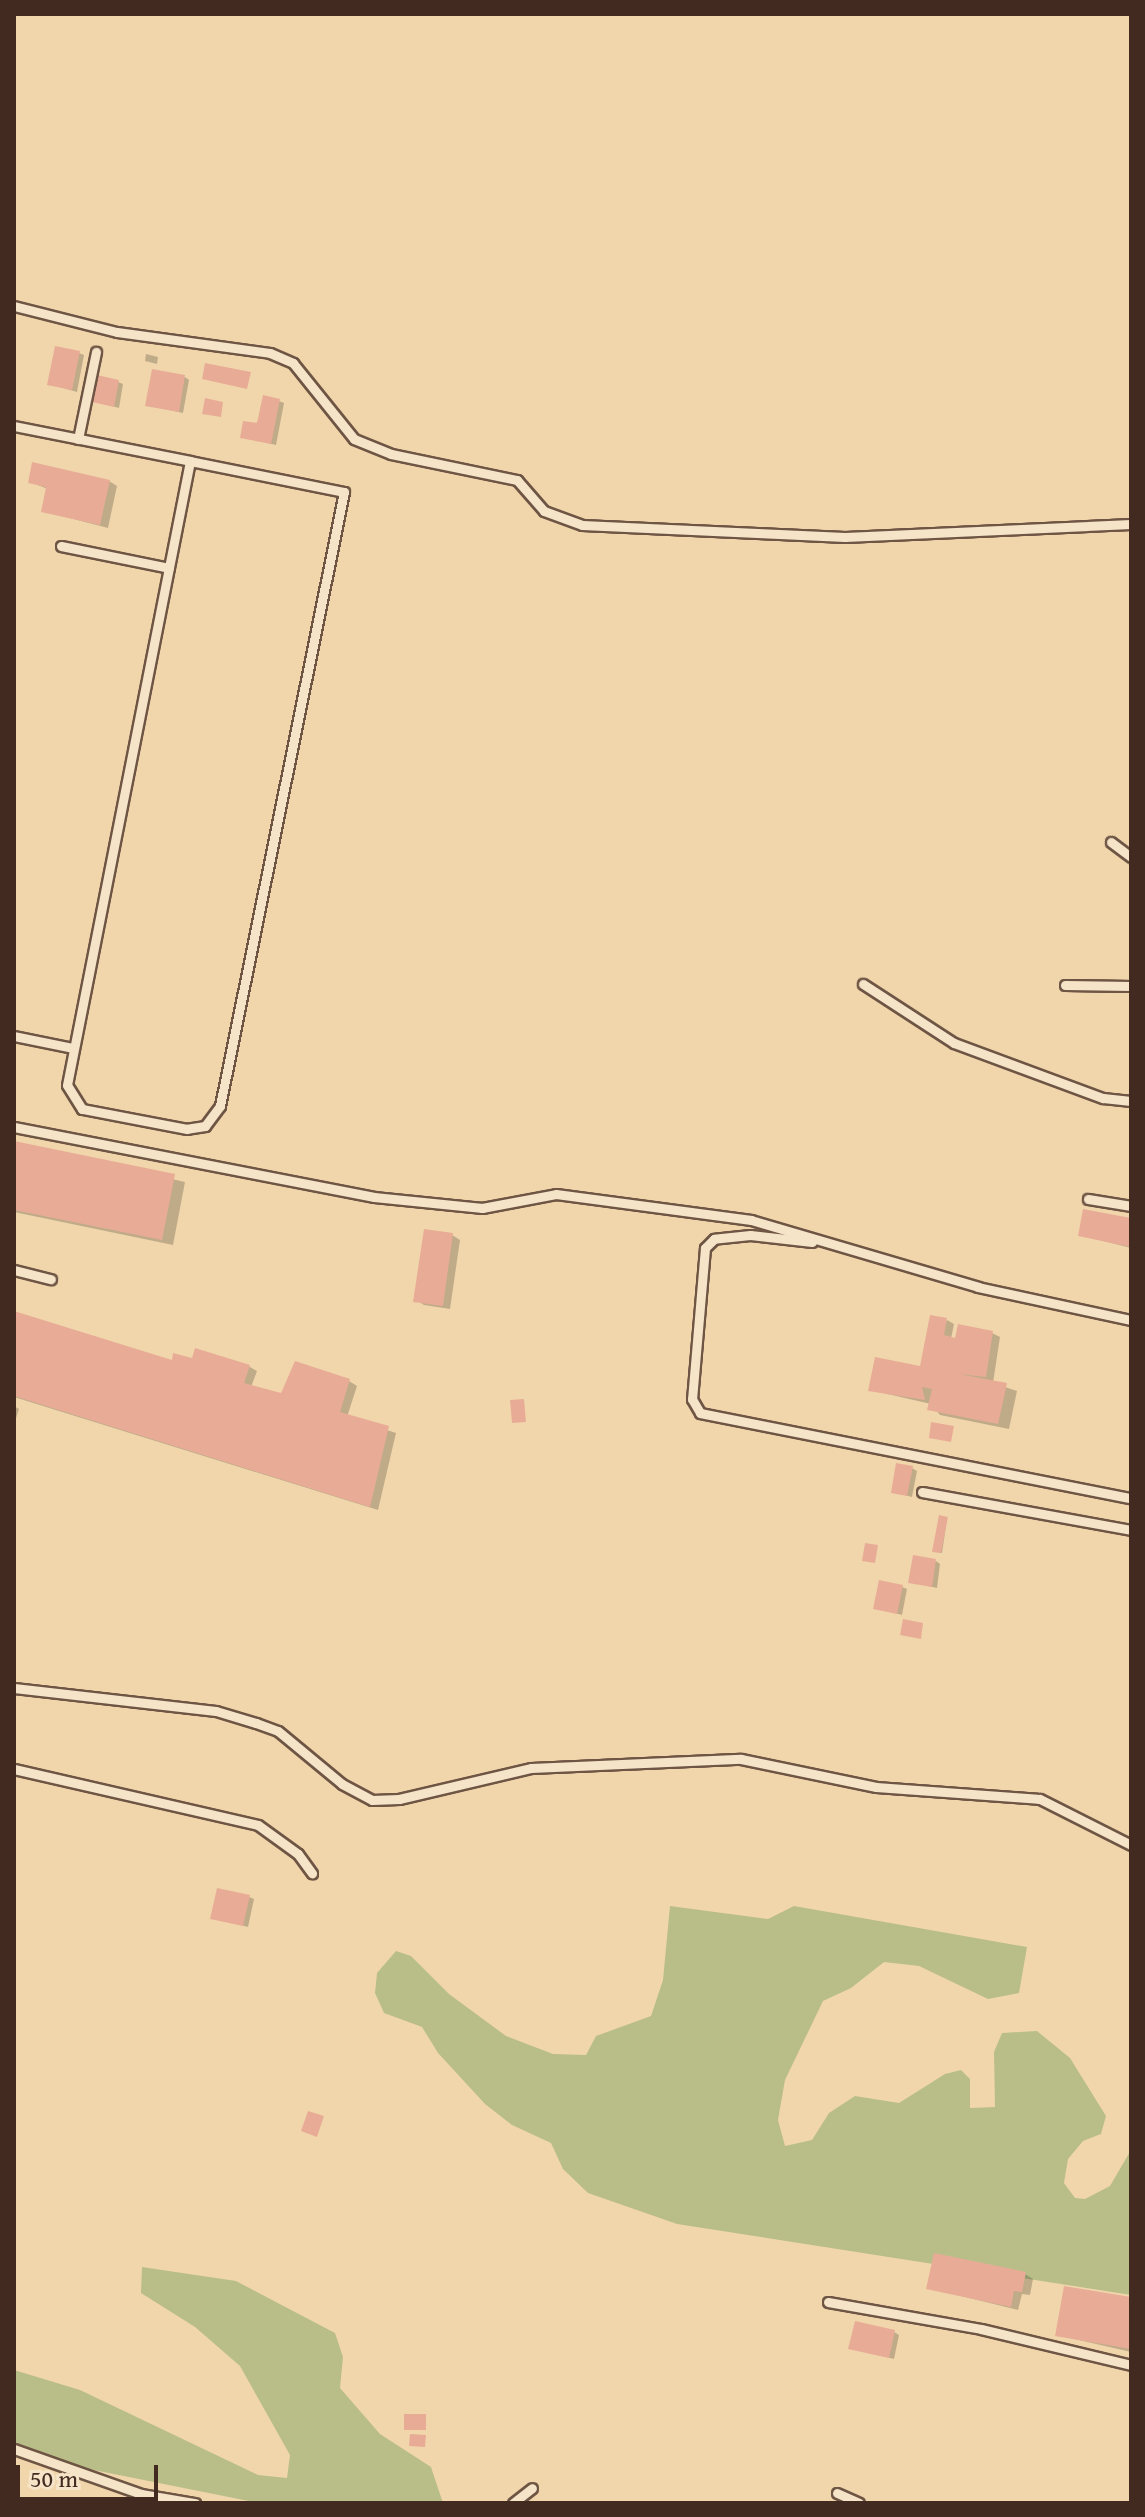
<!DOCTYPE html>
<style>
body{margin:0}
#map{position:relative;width:1145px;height:2517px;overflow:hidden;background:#f1d6ac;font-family:"Gentium Book Plus",serif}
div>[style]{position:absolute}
.green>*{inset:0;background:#b9be89}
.shadow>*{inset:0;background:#0003}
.building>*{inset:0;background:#e8ac96}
.roads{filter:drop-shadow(2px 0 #6e5544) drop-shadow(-2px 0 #6e5544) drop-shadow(0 2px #6e5544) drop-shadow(0 -2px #6e5544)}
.service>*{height:9px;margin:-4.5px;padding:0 4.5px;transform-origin:4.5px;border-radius:4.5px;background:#f6e4c9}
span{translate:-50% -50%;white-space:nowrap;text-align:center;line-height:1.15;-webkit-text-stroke:6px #f6e4c9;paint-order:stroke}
.frame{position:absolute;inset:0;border:16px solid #432a21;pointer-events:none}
.scale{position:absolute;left:16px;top:2465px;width:142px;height:36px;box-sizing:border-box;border:4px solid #432a21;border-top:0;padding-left:10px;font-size:24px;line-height:28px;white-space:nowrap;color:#432a21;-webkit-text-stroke:6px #f6e4c9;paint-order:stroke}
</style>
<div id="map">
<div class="green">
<i style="clip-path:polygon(670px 1906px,768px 1919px,794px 1906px,1027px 1947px,1019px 1993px,988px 1999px,919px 1966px,884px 1962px,851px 1988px,823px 2001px,785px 2080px,778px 2120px,785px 2146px,812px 2140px,829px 2113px,855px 2096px,899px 2103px,945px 2074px,961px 2070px,970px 2079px,970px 2108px,995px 2107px,994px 2052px,1002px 2033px,1037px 2031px,1070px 2058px,1106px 2116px,1101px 2134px,1083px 2141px,1068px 2159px,1064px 2183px,1075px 2198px,1085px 2199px,1110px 2186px,1131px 2150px,1131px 2295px,677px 2224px,588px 2193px,563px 2169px,551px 2143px,512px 2125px,485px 2104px,438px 2053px,422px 2027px,384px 2013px,375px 1993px,377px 1973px,396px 1951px,411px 1956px,449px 1994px,506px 2036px,553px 2054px,586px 2055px,596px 2036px,651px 2016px,663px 1980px)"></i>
<i style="clip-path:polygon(142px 2267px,236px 2281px,335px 2333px,343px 2357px,340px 2388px,380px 2434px,431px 2467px,443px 2503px,259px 2503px,14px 2454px,14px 2370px,80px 2390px,258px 2475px,287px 2478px,290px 2455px,240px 2366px,195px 2327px,141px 2293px)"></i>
</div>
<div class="shadow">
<i style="clip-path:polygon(79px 353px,84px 355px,77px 392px,49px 384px)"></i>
<i style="clip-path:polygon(146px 354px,158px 357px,157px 364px,145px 361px)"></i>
<i style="clip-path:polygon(185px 377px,189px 380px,183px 413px,147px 405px)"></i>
<i style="clip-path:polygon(118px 382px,123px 384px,119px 408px,94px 401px)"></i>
<i style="clip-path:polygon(279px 401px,284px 403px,276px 445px,242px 437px)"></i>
<i style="clip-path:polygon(109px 481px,117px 486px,108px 528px,43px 511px,48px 489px,30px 482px)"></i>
<i style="clip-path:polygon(14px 1143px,185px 1182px,173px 1245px,14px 1212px)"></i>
<i style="clip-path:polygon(1131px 1220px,1131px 1248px,1080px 1235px)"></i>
<i style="clip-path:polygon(452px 1235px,460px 1240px,450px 1309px,424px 1305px,416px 1300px)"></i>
<i style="clip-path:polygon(14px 1313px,173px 1362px,193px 1360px,197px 1351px,250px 1367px,257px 1371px,251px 1387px,283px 1395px,349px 1381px,357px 1386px,347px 1417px,396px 1433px,378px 1510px,14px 1397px)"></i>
<i style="clip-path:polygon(947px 1320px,954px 1324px,951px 1339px,992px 1333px,1000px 1337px,993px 1383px,1017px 1391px,1009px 1429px,940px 1415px,931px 1404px,870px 1390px,921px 1368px)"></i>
<i style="clip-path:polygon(14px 1406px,19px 1409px,14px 1425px)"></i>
<i style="clip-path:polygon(912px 1468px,917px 1471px,912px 1497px,893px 1492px)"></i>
<i style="clip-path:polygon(947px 1519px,942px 1553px,936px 1552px)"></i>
<i style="clip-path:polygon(936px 1561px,940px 1564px,937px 1588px,910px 1582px)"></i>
<i style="clip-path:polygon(902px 1587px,907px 1589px,902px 1615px,876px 1608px)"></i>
<i style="clip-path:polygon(249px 1897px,254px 1899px,248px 1927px,213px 1918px)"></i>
<i style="clip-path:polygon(1025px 2274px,1033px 2279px,1030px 2295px,1022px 2294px,1018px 2310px,929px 2288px)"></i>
<i style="clip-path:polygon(1131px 2299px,1131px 2352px,1057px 2335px)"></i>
<i style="clip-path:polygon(894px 2332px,899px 2335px,894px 2359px,851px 2348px)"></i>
</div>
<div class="building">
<i style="clip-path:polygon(55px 346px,80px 351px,72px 390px,47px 385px)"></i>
<i style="clip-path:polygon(205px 363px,251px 372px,247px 389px,202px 379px)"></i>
<i style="clip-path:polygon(152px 369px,185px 375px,179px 412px,145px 406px)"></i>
<i style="clip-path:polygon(97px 375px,119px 380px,114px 407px,92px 402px)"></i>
<i style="clip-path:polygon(263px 395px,280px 399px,271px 444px,240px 438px,243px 421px,257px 423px)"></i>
<i style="clip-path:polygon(205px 398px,223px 402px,221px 417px,202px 414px)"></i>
<i style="clip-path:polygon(32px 462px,110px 480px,100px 525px,41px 512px,46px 487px,28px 483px)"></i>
<i style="clip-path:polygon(14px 1141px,175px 1174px,162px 1240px,14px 1210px)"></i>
<i style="clip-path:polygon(1083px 1209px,1131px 1218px,1131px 1247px,1078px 1236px)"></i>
<i style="clip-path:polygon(424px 1229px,453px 1233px,443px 1306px,413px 1302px)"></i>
<i style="clip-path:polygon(14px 1311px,172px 1360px,173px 1353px,192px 1358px,195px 1348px,250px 1365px,244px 1383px,281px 1393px,295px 1361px,350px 1379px,340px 1412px,389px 1426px,370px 1507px,14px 1396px)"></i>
<i style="clip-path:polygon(930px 1315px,947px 1318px,944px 1335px,955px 1338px,958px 1324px,993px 1331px,986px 1377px,959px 1374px,1007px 1383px,998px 1424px,927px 1410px,932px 1389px,922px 1387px,925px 1400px,868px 1391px,875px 1357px,920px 1366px)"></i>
<i style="clip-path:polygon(524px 1399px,526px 1422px,512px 1423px,510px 1400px)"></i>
<i style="clip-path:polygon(931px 1422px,954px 1426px,951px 1442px,929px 1438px)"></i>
<i style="clip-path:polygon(896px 1463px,913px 1466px,907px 1496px,891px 1493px)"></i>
<i style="clip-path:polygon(939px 1515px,948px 1517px,941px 1553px,932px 1552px)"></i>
<i style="clip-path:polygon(865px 1543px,878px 1545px,875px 1563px,862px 1561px)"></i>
<i style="clip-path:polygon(913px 1555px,936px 1559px,932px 1587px,908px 1583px)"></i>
<i style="clip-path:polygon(879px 1580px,903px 1585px,897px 1614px,873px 1609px)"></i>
<i style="clip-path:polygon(903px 1619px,923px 1623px,921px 1639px,900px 1635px)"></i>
<i style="clip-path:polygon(217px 1888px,250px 1895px,243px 1926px,210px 1919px)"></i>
<i style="clip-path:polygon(308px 2111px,324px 2116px,317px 2137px,301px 2131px)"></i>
<i style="clip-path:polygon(934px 2253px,1026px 2272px,1022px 2292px,1014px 2291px,1011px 2307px,926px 2289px)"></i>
<i style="clip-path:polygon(1064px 2286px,1131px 2297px,1131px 2349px,1055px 2336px)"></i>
<i style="clip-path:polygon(855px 2321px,895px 2330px,889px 2358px,848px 2349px)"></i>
<i style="clip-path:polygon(404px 2414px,426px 2414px,426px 2430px,404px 2430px)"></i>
<i style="clip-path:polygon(410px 2434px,426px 2435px,425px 2447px,409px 2446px)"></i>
</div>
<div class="roads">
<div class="service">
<i style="left:14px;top:306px;width:106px;rotate:14.2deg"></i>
<i style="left:117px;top:332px;width:154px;rotate:7.8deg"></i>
<i style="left:270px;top:353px;width:25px;rotate:23deg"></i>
<i style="left:293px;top:363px;width:97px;rotate:51.2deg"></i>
<i style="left:354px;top:439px;width:40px;rotate:22deg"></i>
<i style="left:391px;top:454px;width:129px;rotate:11.7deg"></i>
<i style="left:517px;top:480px;width:41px;rotate:48.9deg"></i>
<i style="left:544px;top:511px;width:40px;rotate:20.2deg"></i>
<i style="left:582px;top:525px;width:263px;rotate:2.6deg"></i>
<i style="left:845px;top:537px;width:286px;rotate:-2.6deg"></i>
<i style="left:14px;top:426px;width:179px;rotate:11.2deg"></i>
<i style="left:190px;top:461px;width:157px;rotate:11.4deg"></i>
<i style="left:344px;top:492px;width:626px;rotate:101.42deg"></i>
<i style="left:220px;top:1106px;width:25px;rotate:127deg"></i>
<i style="left:205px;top:1126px;width:18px;rotate:171deg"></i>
<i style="left:187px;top:1129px;width:107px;rotate:-169.2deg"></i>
<i style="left:82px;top:1109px;width:28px;rotate:-122deg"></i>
<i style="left:67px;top:1085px;width:636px;rotate:-78.85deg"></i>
<i style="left:78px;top:439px;width:89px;rotate:-78.3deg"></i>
<i style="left:61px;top:546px;width:110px;rotate:11.5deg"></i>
<i style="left:1111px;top:842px;width:25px;rotate:37deg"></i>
<i style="left:863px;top:984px;width:108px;rotate:33deg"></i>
<i style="left:954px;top:1043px;width:159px;rotate:20.3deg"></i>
<i style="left:1103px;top:1098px;width:28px;rotate:6deg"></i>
<i style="left:1065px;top:985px;width:66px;rotate:0.9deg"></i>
<i style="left:14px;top:1036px;width:60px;rotate:11.5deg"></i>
<i style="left:14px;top:1127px;width:367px;rotate:11deg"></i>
<i style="left:374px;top:1197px;width:109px;rotate:5.8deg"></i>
<i style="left:482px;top:1208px;width:75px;rotate:-10.7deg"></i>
<i style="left:556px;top:1194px;width:197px;rotate:7.6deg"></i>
<i style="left:751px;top:1220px;width:237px;rotate:16.4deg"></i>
<i style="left:978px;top:1287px;width:157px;rotate:12.2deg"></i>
<i style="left:1088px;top:1199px;width:44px;rotate:9.2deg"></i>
<i style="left:812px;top:1242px;width:62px;rotate:-173.6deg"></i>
<i style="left:750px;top:1235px;width:36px;rotate:174deg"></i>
<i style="left:714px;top:1239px;width:13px;rotate:135deg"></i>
<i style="left:705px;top:1248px;width:152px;rotate:94.9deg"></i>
<i style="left:692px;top:1399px;width:16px;rotate:60deg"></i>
<i style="left:700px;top:1413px;width:439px;rotate:11.2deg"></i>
<i style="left:14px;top:1270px;width:38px;rotate:14deg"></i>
<i style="left:922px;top:1492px;width:212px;rotate:10.3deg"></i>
<i style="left:14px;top:1688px;width:203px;rotate:6.5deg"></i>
<i style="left:216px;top:1711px;width:42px;rotate:16.7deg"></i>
<i style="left:256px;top:1723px;width:23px;rotate:20deg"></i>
<i style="left:278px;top:1731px;width:83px;rotate:39.6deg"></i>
<i style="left:342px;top:1784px;width:34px;rotate:28deg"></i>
<i style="left:372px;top:1800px;width:27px;rotate:-2deg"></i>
<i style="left:399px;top:1799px;width:136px;rotate:-13.2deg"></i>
<i style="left:531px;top:1768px;width:210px;rotate:-2.5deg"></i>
<i style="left:741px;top:1759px;width:138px;rotate:11.7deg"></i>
<i style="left:876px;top:1787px;width:164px;rotate:4.2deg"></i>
<i style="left:1040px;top:1799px;width:102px;rotate:26.8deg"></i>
<i style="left:14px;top:1769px;width:250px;rotate:12.9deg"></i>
<i style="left:258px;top:1825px;width:49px;rotate:35.9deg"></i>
<i style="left:298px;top:1854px;width:24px;rotate:54deg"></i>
<i style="left:828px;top:2302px;width:155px;rotate:10deg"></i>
<i style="left:981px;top:2329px;width:154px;rotate:13.5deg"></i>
<i style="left:14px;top:2449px;width:135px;rotate:19.5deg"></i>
<i style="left:141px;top:2494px;width:55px;rotate:9.5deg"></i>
<i style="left:837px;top:2493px;width:24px;rotate:24deg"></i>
<i style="left:513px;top:2503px;width:24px;rotate:-38deg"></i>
</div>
</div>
<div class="frame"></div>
<div class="scale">50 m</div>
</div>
